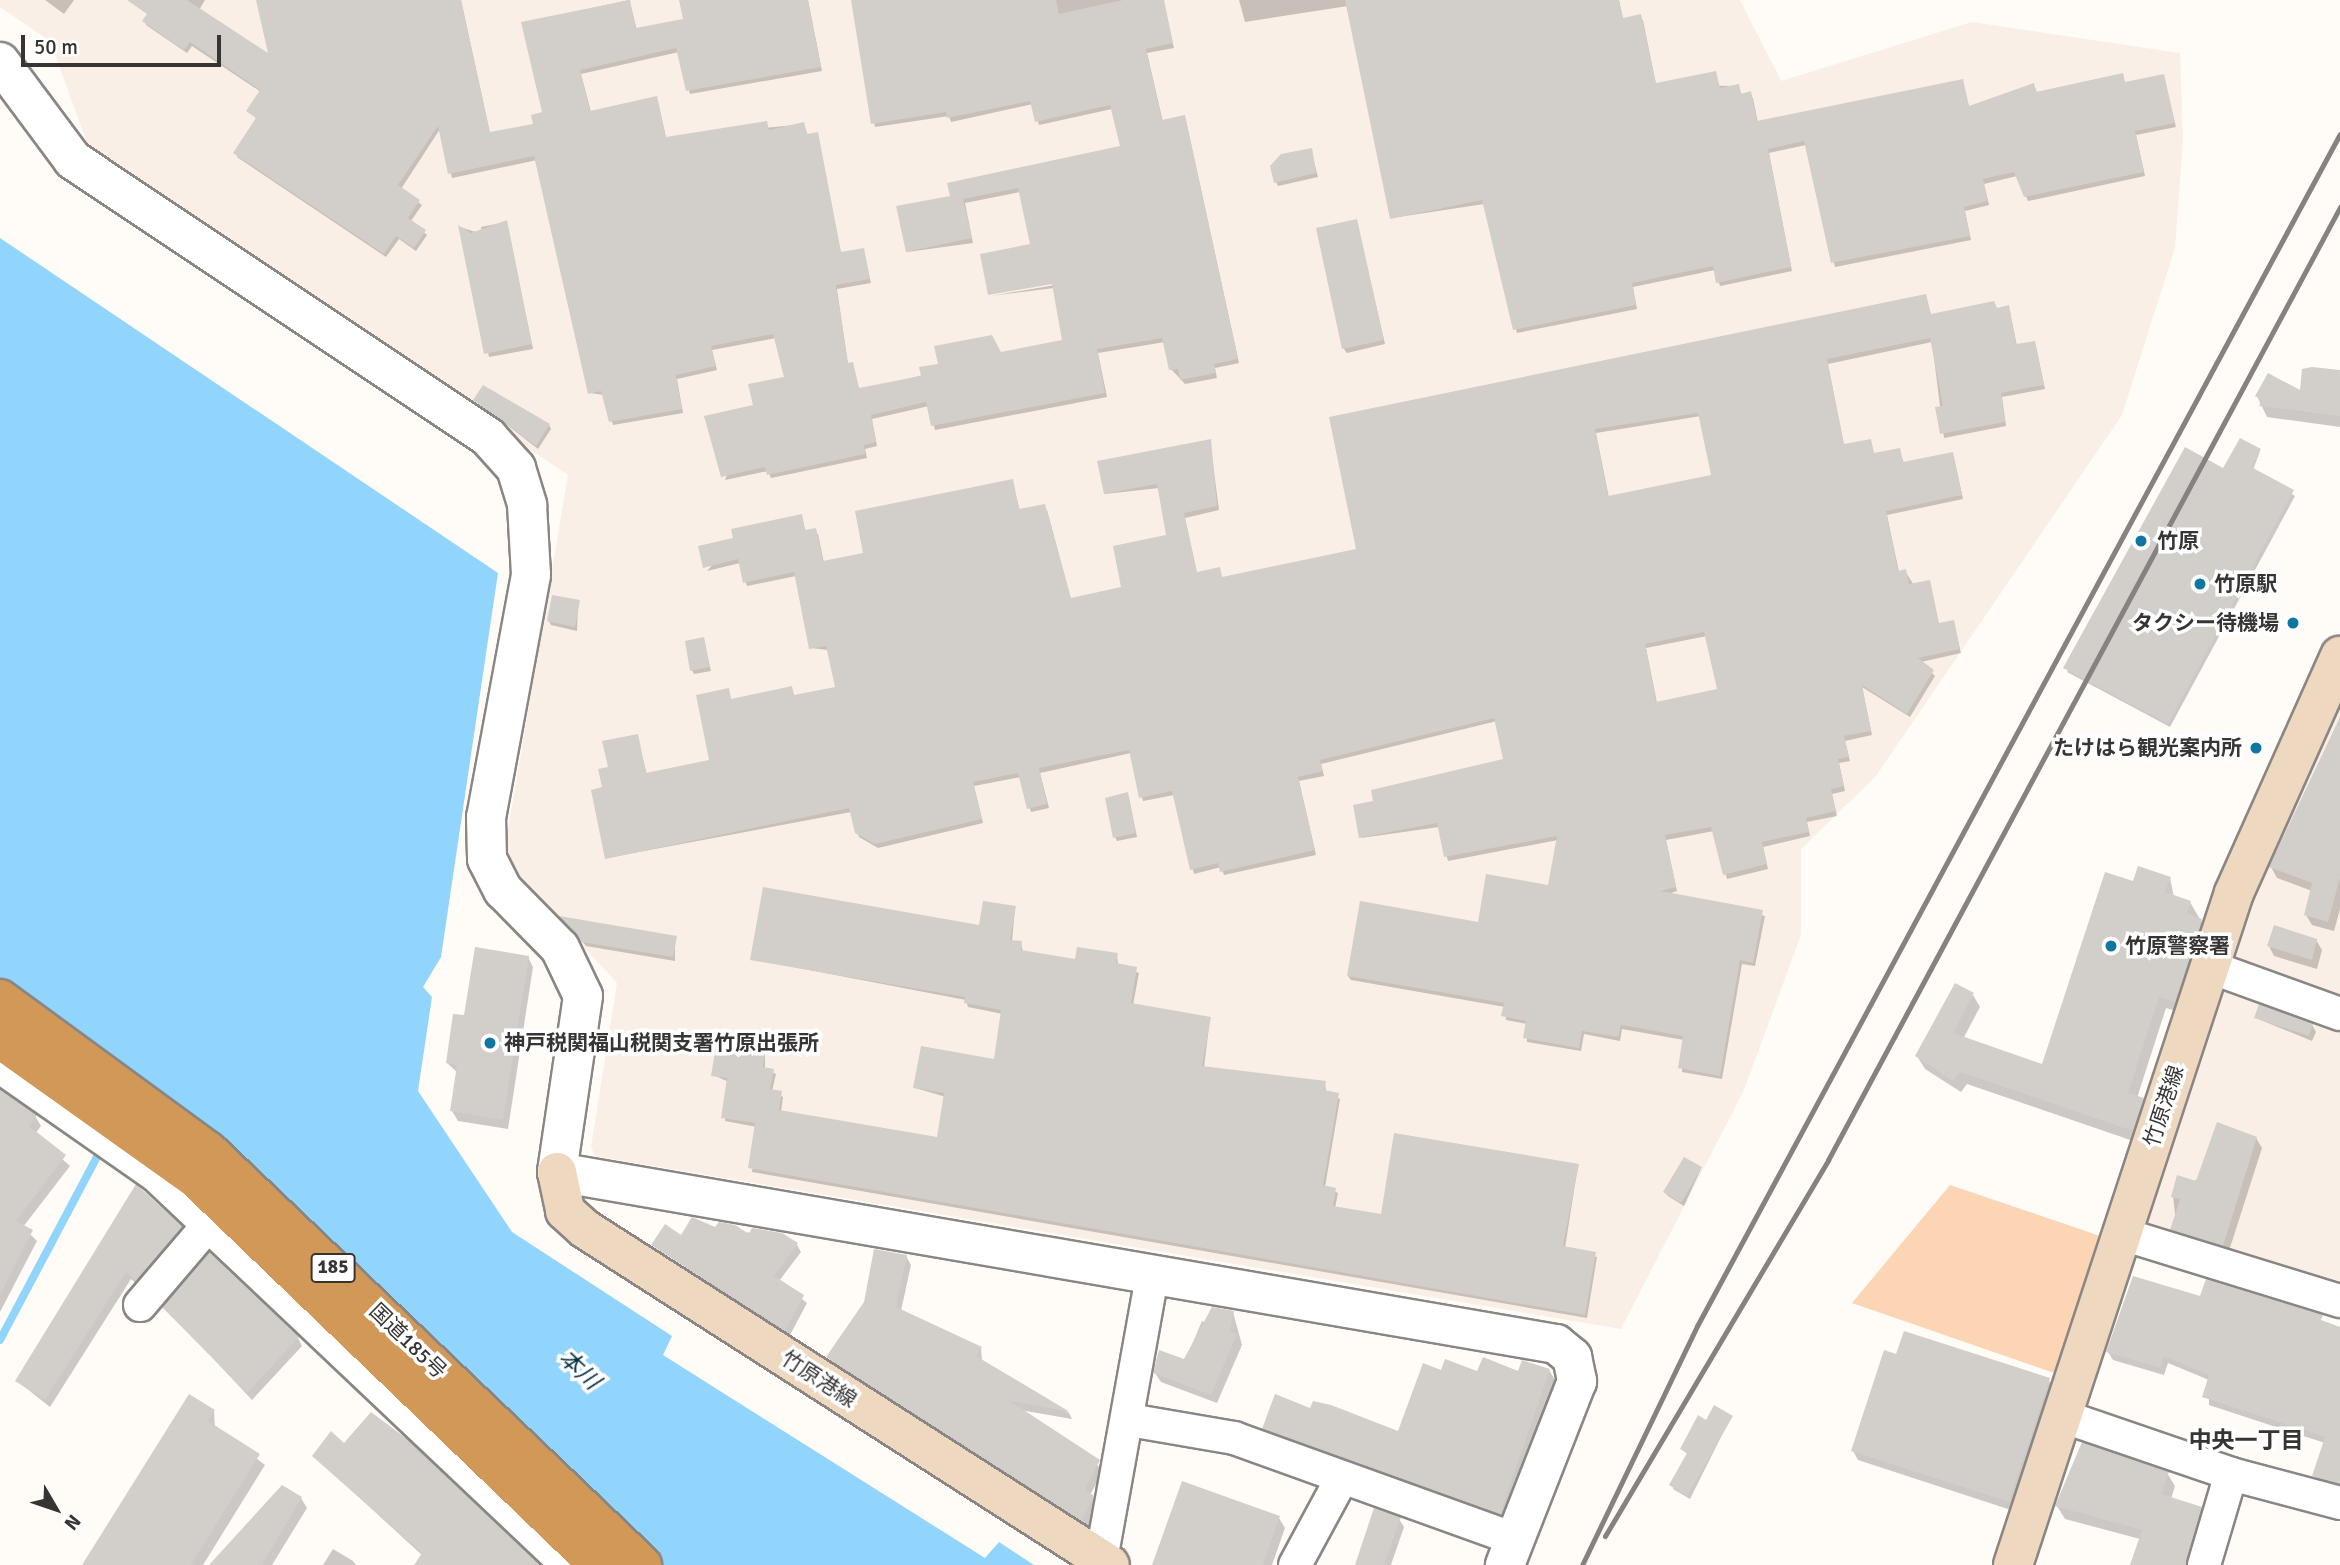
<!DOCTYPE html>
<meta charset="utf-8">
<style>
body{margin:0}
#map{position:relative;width:2340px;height:1565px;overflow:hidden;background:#fffbf7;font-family:Signika,"Noto Sans JP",sans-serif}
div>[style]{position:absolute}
.built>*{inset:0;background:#f9efe6}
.green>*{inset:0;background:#fbd5b4}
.water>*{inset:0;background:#91d5fc}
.shadow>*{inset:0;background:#0003}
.stream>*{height:8px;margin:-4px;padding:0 4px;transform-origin:4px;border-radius:4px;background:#91d5fc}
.building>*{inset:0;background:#d2ceca}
.roads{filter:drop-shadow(2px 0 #8a8683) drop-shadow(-2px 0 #8a8683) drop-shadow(0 2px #8a8683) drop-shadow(0 -2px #8a8683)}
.minor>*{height:32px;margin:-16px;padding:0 16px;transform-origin:16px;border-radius:16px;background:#fff}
.tertiary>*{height:38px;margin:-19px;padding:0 19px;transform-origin:19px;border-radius:19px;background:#fff}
.secondary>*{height:38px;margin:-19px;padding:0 19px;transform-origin:19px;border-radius:19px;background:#eed8c0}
.trunk>*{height:38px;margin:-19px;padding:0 19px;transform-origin:19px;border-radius:19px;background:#d29858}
.rail>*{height:5px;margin:-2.5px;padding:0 2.5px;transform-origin:2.5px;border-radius:2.5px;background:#858280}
.dots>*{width:19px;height:19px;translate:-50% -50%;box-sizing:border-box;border:4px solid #fff;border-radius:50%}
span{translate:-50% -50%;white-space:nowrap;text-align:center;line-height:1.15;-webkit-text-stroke:7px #fff;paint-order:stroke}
.shield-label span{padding:2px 5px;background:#fff;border:2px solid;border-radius:5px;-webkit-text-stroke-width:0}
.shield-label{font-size:19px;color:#373534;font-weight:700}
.poi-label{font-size:21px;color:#373534;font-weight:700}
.left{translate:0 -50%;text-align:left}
.right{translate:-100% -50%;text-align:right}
.street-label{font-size:21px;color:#373534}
.water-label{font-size:23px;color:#073043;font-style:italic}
.neighbourhood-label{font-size:23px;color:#373534;font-weight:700}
.north{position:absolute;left:21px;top:1474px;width:70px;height:70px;-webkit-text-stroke:5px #fff;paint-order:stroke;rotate:129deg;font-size:19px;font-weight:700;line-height:28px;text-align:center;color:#373534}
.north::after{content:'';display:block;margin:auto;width:24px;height:32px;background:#373534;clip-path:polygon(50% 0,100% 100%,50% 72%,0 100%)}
.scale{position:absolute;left:21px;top:35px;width:200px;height:32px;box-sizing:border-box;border:4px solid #373534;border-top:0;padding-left:9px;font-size:21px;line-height:24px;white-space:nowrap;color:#373534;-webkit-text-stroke:5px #fff;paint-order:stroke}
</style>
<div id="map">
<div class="built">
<i style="clip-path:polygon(0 0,1740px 0,1781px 81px,1972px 22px,2180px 53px,2183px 141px,2175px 248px,2122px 415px,1876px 776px,1801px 849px,1801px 935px,1744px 1090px,1621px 1329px,595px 1156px,591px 1147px,617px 983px,503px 860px,568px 475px,93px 159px,50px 41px,0 7px)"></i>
<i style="clip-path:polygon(2340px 708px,2340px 1294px,2145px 1233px,2287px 796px)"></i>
</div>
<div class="green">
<i style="clip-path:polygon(1950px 1185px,2106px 1238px,2060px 1375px,1852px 1303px)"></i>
</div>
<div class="water">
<i style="clip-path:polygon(0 238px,498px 573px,441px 957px,423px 987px,432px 997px,418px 1091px,512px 1232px,672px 1336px,663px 1355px,985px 1558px,999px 1542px,1034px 1565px,579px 1565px,0 1055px)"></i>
</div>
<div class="shadow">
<i style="clip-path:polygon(45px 0,74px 0,64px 14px)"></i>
<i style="clip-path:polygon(157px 0,205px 0,199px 10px,270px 57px,258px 0,461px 0,490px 134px,535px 125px,544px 114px,523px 23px,629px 0,637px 30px,685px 21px,681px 0,808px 0,822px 71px,690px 94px,679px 52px,581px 74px,591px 112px,658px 102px,666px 138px,804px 124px,808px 136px,817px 134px,841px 254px,863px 250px,871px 283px,837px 289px,848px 365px,860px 390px,1064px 342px,1054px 288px,991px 296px,1061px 284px,1032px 246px,1020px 192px,965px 203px,973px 243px,907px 252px,952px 197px,1122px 147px,1112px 109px,1039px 125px,1033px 104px,951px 122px,949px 116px,875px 127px,852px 0,1161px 0,1174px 48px,1147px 53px,1163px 122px,1186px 121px,1239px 363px,1215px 368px,1217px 378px,1185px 384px,1171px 369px,1165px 342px,1098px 353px,1107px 397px,935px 430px,929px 406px,872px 419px,877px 446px,865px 449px,867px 458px,771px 478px,768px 471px,725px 480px,755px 407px,786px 378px,776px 338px,712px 350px,717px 370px,677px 379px,683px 413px,613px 425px,604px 395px,590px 393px,537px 160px,452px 178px,440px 129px,401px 189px,422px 205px,411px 221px,427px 235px,416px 251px,399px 239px,386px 257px,237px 157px,257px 119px,248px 111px,261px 92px,192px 46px,187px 53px,146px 25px)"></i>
<i style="clip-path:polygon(1239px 0,1619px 0,1623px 19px,1643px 20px,1656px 85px,1738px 86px,1742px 95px,1753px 98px,1758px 123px,1962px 81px,1969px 107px,2034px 85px,2037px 93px,2122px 75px,2126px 84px,2163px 76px,2176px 127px,2136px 135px,2145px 176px,2028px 201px,2017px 176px,1984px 184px,1989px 205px,1965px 211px,1971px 240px,1835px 267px,1806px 145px,1769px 153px,1792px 271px,1720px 286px,1715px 270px,1633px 287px,1637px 309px,1517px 333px,1484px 204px,1392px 218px,1348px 6px,1245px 22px)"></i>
<i style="clip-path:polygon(1311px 150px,1318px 177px,1278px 186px,1276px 182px)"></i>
<i style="clip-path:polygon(1356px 221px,1385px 344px,1347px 353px,1344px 349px)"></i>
<i style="clip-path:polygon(506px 222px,533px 349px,489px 357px,460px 227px,482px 234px,481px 227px)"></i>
<i style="clip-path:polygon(evenodd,1925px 296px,1931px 316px,2010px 312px,2017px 346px,2036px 347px,2045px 389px,2002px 397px,2006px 426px,1944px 438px,1932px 342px,1828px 364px,1844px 446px,1870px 441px,1874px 455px,1899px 450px,1904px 463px,1954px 458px,1963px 499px,1887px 515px,1899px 572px,1905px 571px,1939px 625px,1953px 622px,1961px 653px,1921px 662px,1935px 676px,1910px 717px,1862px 687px,1872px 735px,1845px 741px,1850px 761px,1839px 763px,1845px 791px,1832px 794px,1837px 816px,1807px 822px,1810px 836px,1763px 847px,1768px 869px,1727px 879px,1714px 831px,1666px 840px,1677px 891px,1668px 894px,1765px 916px,1755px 966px,1742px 964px,1722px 1079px,1682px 1072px,1684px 1040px,1622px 1029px,1620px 1041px,1584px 1034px,1581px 1051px,1527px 1042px,1527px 1024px,1506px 1020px,1505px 1007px,1351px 980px,1348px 976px,1479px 924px,1549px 887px,1558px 840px,1448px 861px,1439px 827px,1361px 838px,1376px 803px,1505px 760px,1497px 721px,1321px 764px,1324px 776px,1299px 781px,1316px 855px,1224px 875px,1221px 867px,1194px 874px,1174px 795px,1143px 801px,1131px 753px,1040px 773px,1049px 808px,1031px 812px,1021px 777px,974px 786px,983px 823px,878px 848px,859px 837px,851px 812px,607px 858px,604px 788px,610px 768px,637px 736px,647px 775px,712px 761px,730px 694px,731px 701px,791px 688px,795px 697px,837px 688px,828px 650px,811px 648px,796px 576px,747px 586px,740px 563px,707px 571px,735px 539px,801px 516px,806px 532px,818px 534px,824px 563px,866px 554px,1012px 481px,1020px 511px,1047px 510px,1071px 600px,1124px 588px,1168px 537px,1159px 488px,1105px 494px,1210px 441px,1219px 510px,1185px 518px,1197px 574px,1219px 569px,1223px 579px,1358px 550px,1332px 418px,1925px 296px,1701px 416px,1713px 476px,1609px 498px,1596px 433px,1701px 416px,1925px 296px,1707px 636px,1719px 690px,1657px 703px,1646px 648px,1707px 636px)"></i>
<i style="clip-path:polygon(2340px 372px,2340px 427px,2267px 417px,2257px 396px,2301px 393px)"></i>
<i style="clip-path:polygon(475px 400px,549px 425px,551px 429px,538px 449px)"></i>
<i style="clip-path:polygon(2260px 451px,2253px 470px,2295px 496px,2170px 727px,2067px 672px,2224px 470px)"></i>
<i style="clip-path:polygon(578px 602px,577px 631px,551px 625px,549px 621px)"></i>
<i style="clip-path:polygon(703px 639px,711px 671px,694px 674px,692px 670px)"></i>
<i style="clip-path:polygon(2340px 732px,2340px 909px,2334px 931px,2312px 925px,2306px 915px,2312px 891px,2277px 878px,2271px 867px)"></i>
<i style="clip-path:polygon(1129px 798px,1137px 837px,1117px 841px,1115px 837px)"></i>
<i style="clip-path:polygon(2170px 878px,2174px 897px,2190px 902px,2208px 933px,2182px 1013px,2166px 1008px,2137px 1098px,2149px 1112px,2139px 1143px,1967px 1084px,1961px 1092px,1925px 1069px,1917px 1056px,1973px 995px,1980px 1007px,1963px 1039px,2043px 1066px,2134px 883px)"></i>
<i style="clip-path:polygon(1015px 908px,1012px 942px,1021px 943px,1023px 952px,1077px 961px,1117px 955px,1118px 965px,1139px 973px,1133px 1005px,1210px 1018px,1204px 1068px,1325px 1082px,1326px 1093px,1340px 1099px,1325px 1187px,1338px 1193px,1335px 1208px,1382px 1216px,1578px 1165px,1565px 1248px,1597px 1257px,1587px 1318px,752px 1172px,757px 1127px,725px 1121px,729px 1082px,713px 1075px,765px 1049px,765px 1069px,776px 1074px,772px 1091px,783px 1097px,781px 1112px,938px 1140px,946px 1097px,915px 1088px,995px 1061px,1003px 1014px,968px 1007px,966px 1000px,752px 959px,980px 927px)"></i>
<i style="clip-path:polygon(564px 921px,675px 937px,675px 961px,586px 946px)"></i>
<i style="clip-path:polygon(2316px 940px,2322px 950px,2317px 969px,2274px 956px,2269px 946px)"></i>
<i style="clip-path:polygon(528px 957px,533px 967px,508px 1129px,458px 1121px,452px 1111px,458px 1073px,447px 1063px,466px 1017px)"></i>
<i style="clip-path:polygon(2256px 1018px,2312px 1025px,2316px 1032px,2312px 1041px)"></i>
<i style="clip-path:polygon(0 1090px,35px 1116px,41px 1126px,35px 1134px,70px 1166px,23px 1227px,37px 1241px,0 1312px)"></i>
<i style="clip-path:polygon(2256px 1138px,2262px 1148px,2228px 1254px,2178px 1239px,2173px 1196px)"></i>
<i style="clip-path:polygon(1701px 1169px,1684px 1206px,1668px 1196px,1665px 1192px)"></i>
<i style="clip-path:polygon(136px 1187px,186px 1236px,141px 1288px,131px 1279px,50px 1407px,17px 1381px)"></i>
<i style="clip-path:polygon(716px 1230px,781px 1235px,797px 1245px,801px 1252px,779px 1281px,807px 1303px,789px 1337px,653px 1245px)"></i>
<i style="clip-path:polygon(906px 1256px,911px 1265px,901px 1311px,981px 1348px,982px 1361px,1069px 1413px,1072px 1419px,1020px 1410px,1104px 1470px,1090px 1495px,1098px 1506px,1087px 1529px,833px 1366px,828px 1357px)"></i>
<i style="clip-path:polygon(2201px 1298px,2340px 1328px,2340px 1493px,2314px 1476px,2325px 1443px,2209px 1405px,2209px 1380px,2168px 1363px,2164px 1375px,2113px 1360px,2108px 1352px)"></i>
<i style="clip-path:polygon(165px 1307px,298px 1338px,302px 1346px,252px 1400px)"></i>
<i style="clip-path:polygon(1233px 1312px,1242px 1345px,1217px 1403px,1161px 1382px,1155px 1373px,1185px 1361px,1202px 1321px,1210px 1324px)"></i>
<i style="clip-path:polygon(1549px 1370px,1555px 1380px,1506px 1523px,1270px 1438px,1264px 1428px,1311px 1410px,1399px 1433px,1442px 1372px)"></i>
<i style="clip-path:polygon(2048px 1379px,2054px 1389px,2014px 1511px,1858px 1460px,1853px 1451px)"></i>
<i style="clip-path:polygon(214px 1411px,215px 1428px,265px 1465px,203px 1565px,84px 1565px)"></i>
<i style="clip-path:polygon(1731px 1417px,1690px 1499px,1673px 1489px,1688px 1455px,1682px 1449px,1707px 1422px)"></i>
<i style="clip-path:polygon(2082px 1444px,2167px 1473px,2175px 1486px,2171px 1499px,2201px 1508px,2208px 1521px,2198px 1565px,2134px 1565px,2140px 1539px,2065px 1519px,2057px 1506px)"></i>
<i style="clip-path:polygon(344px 1446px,535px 1565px,416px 1565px,423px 1556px,314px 1456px)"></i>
<i style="clip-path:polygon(301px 1498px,307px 1508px,272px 1565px,211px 1565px)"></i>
<i style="clip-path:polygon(1279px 1518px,1285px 1528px,1272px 1565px,1154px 1565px)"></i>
<i style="clip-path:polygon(1399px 1519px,1404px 1527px,1391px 1565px,1356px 1565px)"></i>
<i style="clip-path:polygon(333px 1549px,353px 1561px,356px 1565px,323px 1565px)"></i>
</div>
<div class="stream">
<i style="left:0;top:1340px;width:218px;rotate:-62.1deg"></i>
</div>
<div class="building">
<i style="clip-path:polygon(127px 0,187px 0,268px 53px,256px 0,461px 0,490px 132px,533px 124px,531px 115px,542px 112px,521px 22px,630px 0,636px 28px,683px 19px,679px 0,808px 0,821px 67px,686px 91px,676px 48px,580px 70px,590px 111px,657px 96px,666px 137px,767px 121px,769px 130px,804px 122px,807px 134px,818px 132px,841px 252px,864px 248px,870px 279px,836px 285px,848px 363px,853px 362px,859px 388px,921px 376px,919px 367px,938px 364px,934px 346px,992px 335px,1001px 352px,1062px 340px,1052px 284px,988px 295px,980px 254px,1030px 244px,1018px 188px,963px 199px,972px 238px,906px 252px,896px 206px,950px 196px,947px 183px,1120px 146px,1110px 105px,1035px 122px,1030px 101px,947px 118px,946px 112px,871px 124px,851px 0,1056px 0,1059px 14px,1123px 0,1164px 0,1173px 43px,1146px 49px,1162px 120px,1185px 115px,1238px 359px,1214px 364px,1216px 373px,1180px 380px,1178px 369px,1169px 370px,1162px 338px,1097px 349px,1105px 393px,931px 426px,926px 402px,871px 415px,876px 442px,864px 445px,865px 454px,767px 475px,765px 467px,721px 477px,704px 416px,753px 405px,748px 384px,784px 377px,773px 334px,711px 346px,716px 366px,676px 375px,682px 409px,609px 422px,601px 391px,588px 394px,534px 156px,448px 174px,438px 126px,398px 185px,420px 200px,408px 218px,426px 230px,414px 248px,396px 236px,384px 254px,233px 153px,256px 118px,246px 111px,260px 90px,190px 42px,184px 50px,142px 21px,147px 14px)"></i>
<i style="clip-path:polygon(1345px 0,1619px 0,1623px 18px,1641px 14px,1656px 83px,1716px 71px,1720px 88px,1739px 84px,1741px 94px,1751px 91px,1757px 121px,1963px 79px,1969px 106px,2034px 83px,2036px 92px,2123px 73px,2125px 82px,2164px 74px,2175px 123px,2135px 131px,2144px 172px,2024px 197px,2014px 172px,1983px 179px,1988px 201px,1964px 207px,1970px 236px,1831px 263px,1804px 141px,1768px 149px,1791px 267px,1716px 283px,1713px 266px,1632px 283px,1636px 305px,1513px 330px,1482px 200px,1390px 219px)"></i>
<i style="clip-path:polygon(1312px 148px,1316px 173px,1274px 183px,1270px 166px,1281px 154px)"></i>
<i style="clip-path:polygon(1357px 219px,1384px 340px,1342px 349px,1316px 228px)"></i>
<i style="clip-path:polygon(507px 220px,532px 344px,484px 354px,458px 225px,471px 233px)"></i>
<i style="clip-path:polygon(evenodd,1926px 294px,1931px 314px,1994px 301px,1997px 308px,2009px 305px,2016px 344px,2035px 341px,2044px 385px,2001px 393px,2005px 422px,1940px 434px,1935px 407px,1943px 406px,1930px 338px,1827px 359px,1844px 444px,1871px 439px,1874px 453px,1900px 448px,1903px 462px,1953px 452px,1962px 495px,1886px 511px,1898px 571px,1906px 569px,1909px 584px,1930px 580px,1939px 623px,1954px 620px,1960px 649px,1918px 658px,1934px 670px,1907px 714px,1862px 685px,1871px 731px,1844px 736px,1849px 757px,1838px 759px,1844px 786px,1831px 789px,1836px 811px,1806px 818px,1809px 832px,1762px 842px,1767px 864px,1723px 875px,1711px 827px,1665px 835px,1676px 887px,1661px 891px,1763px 910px,1753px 963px,1740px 960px,1720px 1076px,1678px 1068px,1683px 1036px,1621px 1025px,1618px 1037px,1582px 1031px,1579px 1048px,1523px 1038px,1526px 1021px,1501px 1016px,1504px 1003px,1347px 976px,1360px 901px,1478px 922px,1486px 874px,1548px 885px,1557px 836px,1444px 857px,1437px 823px,1359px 838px,1353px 805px,1373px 801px,1371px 790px,1503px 759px,1494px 718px,1320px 760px,1323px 771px,1298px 777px,1315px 850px,1220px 872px,1218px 863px,1190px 870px,1172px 791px,1139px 798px,1129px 750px,1039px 768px,1047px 804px,1027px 809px,1018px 773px,973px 782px,982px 819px,875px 844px,855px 833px,849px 808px,605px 859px,591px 790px,602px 787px,598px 769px,608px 767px,602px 741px,638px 734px,646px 773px,709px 760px,696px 695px,729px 688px,731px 699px,792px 686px,794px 695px,835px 687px,826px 646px,809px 649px,794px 572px,743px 583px,738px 559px,703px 568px,698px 546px,733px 538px,731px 529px,802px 514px,805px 530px,816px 528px,823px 561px,863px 553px,855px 511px,1013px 479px,1019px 509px,1045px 504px,1071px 598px,1121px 587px,1113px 546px,1166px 535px,1157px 484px,1104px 494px,1097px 461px,1211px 439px,1217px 506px,1184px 513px,1197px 572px,1220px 567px,1222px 577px,1356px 549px,1329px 417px,1926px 294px,1698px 413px,1711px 475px,1608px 496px,1595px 429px,1698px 413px,1926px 294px,1704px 632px,1717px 689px,1656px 702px,1645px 644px,1704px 632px)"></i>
<i style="clip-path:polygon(2312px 367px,2340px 370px,2340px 416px,2259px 406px,2262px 400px,2255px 396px,2268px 373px,2300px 390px,2302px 369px)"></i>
<i style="clip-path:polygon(483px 385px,550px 424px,536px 446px,473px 400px)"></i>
<i style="clip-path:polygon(2240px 438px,2261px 449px,2251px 467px,2294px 490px,2168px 724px,2063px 668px,2185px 447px,2223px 468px)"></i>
<i style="clip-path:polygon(552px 595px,580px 600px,575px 627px,547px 621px)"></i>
<i style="clip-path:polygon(704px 637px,710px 667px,690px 671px,685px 641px)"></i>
<i style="clip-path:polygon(2340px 717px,2340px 878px,2328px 922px,2304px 915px,2312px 883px,2269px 867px)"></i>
<i style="clip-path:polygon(1128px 792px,1136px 833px,1113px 838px,1105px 798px)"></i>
<i style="clip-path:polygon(2138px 866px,2171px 877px,2165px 892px,2191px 901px,2187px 913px,2202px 919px,2175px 1002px,2159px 997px,2128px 1093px,2144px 1098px,2133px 1131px,1960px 1072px,1953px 1081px,1915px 1056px,1955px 983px,1974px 993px,1953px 1033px,2042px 1064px,2105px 872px,2133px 881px)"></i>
<i style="clip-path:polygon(763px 887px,979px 925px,983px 901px,1016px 906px,1010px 940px,1022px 941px,1021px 950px,1075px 959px,1077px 947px,1118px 953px,1116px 963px,1137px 967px,1131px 1003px,1211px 1017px,1202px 1066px,1326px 1081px,1324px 1090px,1339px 1093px,1323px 1185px,1336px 1188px,1333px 1206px,1381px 1214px,1394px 1133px,1579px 1164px,1563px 1246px,1596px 1252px,1585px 1315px,748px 1168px,755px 1123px,721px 1118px,727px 1078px,711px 1076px,717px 1039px,766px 1047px,763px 1067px,774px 1069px,770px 1089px,782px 1091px,779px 1110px,937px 1137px,944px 1093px,913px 1088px,921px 1046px,994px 1059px,1001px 1010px,964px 1003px,965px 997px,750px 960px)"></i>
<i style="clip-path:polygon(559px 916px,677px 936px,673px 957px,581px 942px)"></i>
<i style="clip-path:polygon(2274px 925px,2317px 939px,2312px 960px,2267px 946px)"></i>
<i style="clip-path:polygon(475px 947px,529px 956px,503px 1120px,450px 1111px,457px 1065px,446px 1063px,453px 1014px,464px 1015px)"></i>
<i style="clip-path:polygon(2259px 1004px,2313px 1024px,2309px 1036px,2254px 1018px)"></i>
<i style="clip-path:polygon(0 1089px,37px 1115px,29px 1126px,66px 1155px,16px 1221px,33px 1230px,0 1295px)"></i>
<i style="clip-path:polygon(2217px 1122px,2257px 1137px,2223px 1246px,2170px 1230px,2180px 1199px,2171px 1197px,2177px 1175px,2196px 1181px)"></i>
<i style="clip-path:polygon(1684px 1157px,1702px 1167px,1681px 1203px,1663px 1192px)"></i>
<i style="clip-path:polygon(136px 1184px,183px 1227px,136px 1281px,126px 1272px,45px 1400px,15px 1381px)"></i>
<i style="clip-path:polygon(692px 1217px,715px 1227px,719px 1222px,735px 1225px,749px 1234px,752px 1228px,782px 1233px,798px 1243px,774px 1276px,804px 1295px,785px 1331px,651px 1245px,665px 1224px,681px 1235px)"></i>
<i style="clip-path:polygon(874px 1249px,907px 1255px,896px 1307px,982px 1347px,976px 1356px,1070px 1412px,1010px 1401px,1100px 1460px,1085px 1489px,1094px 1496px,1082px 1521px,826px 1357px,864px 1302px)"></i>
<i style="clip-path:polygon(209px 1252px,299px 1337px,247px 1393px,162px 1307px)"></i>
<i style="clip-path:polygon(2133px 1276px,2200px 1296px,2206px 1279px,2323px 1315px,2321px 1320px,2340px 1327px,2340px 1484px,2312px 1476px,2325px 1437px,2202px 1397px,2209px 1375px,2164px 1356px,2160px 1368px,2106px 1352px)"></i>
<i style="clip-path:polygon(1212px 1307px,1234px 1311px,1230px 1331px,1237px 1334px,1211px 1395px,1153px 1373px,1159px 1350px,1184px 1359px)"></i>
<i style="clip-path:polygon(1904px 1331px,2050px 1378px,2009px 1502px,1851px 1451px,1884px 1350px,1896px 1354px)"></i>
<i style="clip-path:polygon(1483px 1357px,1518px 1371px,1522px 1360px,1550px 1369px,1500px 1514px,1262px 1429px,1275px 1394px,1310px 1408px,1313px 1401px,1331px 1405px,1398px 1431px,1423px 1363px,1441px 1370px,1445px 1359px,1477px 1371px)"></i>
<i style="clip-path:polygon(189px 1394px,215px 1410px,208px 1421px,260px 1454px,191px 1565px,82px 1565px)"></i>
<i style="clip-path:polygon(1714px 1405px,1733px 1416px,1687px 1496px,1669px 1485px,1687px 1453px,1680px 1449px,1698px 1415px,1706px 1420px)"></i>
<i style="clip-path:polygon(371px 1412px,407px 1439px,540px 1565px,414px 1565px,422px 1553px,312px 1456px,331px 1431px,344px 1443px)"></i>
<i style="clip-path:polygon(2082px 1442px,2169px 1472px,2161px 1494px,2202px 1507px,2186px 1565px,2130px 1565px,2142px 1530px,2055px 1506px)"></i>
<i style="clip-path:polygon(1182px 1481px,1280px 1516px,1263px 1565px,1152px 1565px)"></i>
<i style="clip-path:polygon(282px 1485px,302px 1497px,262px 1565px,209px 1565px)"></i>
<i style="clip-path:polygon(1374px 1508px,1401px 1517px,1384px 1565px,1355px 1565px)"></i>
</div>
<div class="roads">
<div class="minor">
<i style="left:2210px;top:967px;width:138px;rotate:19.9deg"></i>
<i style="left:0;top:1067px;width:190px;rotate:34.9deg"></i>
<i style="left:156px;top:1176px;width:566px;rotate:43.42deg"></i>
<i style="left:2122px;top:1234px;width:228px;rotate:17.1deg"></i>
<i style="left:140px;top:1305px;width:125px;rotate:-49.5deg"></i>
<i style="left:2062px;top:1416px;width:179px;rotate:18.9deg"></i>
<i style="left:2231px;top:1474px;width:113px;rotate:14.9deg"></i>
<i style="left:1129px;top:1420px;width:107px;rotate:9.7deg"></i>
<i style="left:1234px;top:1438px;width:299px;rotate:19.8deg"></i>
<i style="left:1101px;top:1560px;width:289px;rotate:-79.8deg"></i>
<i style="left:1295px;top:1565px;width:97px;rotate:-61.6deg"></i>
<i style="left:2204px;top:1565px;width:95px;rotate:-73.5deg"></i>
</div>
<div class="tertiary">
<i style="left:0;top:62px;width:122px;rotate:53.3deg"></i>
<i style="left:73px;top:160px;width:499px;rotate:33.7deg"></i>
<i style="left:488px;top:437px;width:42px;rotate:47.9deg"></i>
<i style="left:516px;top:468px;width:39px;rotate:73deg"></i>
<i style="left:527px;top:505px;width:70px;rotate:86.7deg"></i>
<i style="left:531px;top:575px;width:246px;rotate:100.5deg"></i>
<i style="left:486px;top:817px;width:42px;rotate:88.6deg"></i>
<i style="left:487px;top:859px;width:35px;rotate:63deg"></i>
<i style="left:503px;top:890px;width:81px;rotate:45.5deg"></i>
<i style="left:560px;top:948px;width:53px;rotate:64.4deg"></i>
<i style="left:583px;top:996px;width:178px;rotate:98.4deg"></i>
<i style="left:557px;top:1172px;width:1014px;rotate:9.77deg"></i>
<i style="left:1556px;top:1344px;width:21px;rotate:39deg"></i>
<i style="left:1572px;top:1357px;width:25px;rotate:78deg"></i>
<i style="left:1577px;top:1381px;width:198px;rotate:111.4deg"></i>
</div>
<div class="secondary">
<i style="left:557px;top:1172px;width:40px;rotate:78deg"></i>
<i style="left:565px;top:1211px;width:27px;rotate:42deg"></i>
<i style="left:585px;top:1229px;width:623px;rotate:32.62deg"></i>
<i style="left:2013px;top:1565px;width:707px;rotate:-71.8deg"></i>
<i style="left:2234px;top:893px;width:260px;rotate:-65.9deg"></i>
</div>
<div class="trunk">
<i style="left:0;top:999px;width:258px;rotate:36.2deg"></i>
<i style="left:208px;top:1151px;width:600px;rotate:43.65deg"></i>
<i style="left:0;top:1039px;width:239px;rotate:35.5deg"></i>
<i style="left:195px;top:1178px;width:559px;rotate:43.84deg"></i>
</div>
</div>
<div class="rail">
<i style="left:1605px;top:1536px;width:437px;rotate:-59.3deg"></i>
<i style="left:1828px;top:1160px;width:1082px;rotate:-61.75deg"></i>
<i style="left:1582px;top:1565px;width:265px;rotate:-64.3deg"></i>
<i style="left:1697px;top:1326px;width:1354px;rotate:-61.66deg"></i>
</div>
<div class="dots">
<i style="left:2141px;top:541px;background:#0f76a2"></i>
<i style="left:2200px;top:584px;background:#0f76a2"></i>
<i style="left:2293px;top:623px;background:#0f76a2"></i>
<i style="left:2256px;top:748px;background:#0f76a2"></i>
<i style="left:2111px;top:946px;background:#0f76a2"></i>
<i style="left:490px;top:1043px;background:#0f76a2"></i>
</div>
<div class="shield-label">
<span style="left:333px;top:1268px">185</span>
</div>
<div class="poi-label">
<span class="left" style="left:2157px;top:541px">竹原</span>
<span class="left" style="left:2214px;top:584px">竹原駅</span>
<span class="right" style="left:2279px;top:623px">タクシー待機場</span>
<span class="right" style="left:2242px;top:748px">たけはら観光案内所</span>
<span class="left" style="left:2125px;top:946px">竹原警察署</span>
<span class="left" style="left:504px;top:1043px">神戸税関福山税関支署竹原出張所</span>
</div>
<div class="street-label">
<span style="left:2164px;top:1106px;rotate:-72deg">竹原港線</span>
<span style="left:408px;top:1341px;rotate:44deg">国道185号</span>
<span style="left:819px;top:1379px;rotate:33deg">竹原港線</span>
</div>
<div class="water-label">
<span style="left:579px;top:1370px;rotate:43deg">本川</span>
</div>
<div class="neighbourhood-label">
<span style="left:2246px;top:1441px">中央一丁目</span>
</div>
<div class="north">N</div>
<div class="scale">50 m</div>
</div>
